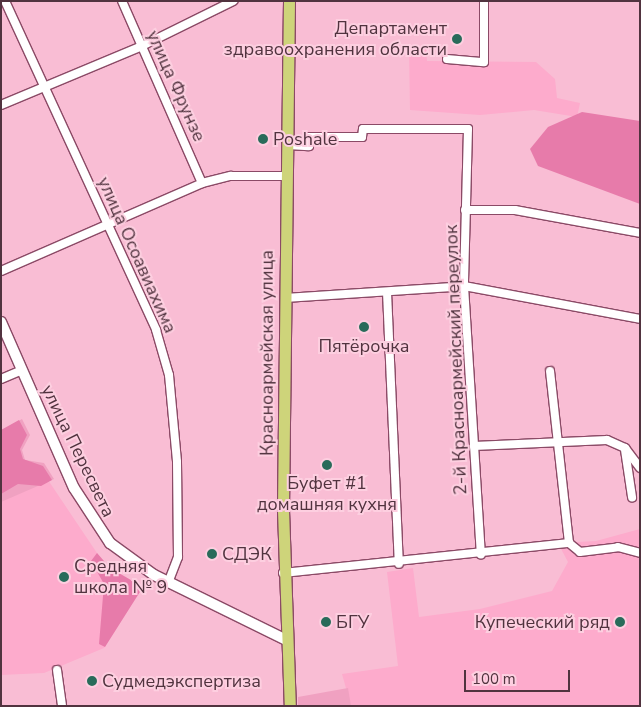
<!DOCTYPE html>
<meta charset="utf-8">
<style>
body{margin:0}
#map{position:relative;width:641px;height:707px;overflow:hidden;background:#f9bdd4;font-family:"Nunito Sans",sans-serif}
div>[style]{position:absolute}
.built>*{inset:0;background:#fdabcc}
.green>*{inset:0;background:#f0a1c1}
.forest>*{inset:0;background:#e77baa}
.roads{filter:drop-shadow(1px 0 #8b4a66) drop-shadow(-1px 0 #8b4a66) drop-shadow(0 1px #8b4a66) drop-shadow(0 -1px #8b4a66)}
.street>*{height:8px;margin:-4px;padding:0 4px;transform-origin:4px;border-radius:4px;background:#fff}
.secondary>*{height:10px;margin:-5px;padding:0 5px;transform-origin:5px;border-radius:5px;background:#fff}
.primary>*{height:11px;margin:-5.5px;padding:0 5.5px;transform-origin:5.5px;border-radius:5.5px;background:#ced47a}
.dots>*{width:14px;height:14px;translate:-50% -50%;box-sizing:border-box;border:2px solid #fdcfe0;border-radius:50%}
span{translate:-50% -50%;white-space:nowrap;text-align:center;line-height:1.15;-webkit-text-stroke:4px #fdcfe0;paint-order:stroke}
.poi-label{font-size:18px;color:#51333f}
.right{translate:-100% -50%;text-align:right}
.left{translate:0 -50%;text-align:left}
.street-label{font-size:18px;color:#51333f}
.frame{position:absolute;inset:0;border:2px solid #51333f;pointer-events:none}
.scale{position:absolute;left:464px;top:670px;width:106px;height:22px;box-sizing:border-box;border:2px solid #51333f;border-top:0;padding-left:6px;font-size:15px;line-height:18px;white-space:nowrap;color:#51333f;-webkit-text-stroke:4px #fdcfe0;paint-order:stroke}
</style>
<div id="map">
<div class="built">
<i style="clip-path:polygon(409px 46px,426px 46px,427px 61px,536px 62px,555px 79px,557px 98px,580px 103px,577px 117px,534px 110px,480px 115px,410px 110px)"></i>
<i style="clip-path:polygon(46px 477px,97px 553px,110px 568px,143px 587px,104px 648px,44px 673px,1px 675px,1px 501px)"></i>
<i style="clip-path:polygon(640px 529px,640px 706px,351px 706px,342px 674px,398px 666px,387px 572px,413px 568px,419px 617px,480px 609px,552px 591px,568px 562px,558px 543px,596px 541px)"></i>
</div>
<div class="green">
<i style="clip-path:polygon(22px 419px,30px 435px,22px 450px,25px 460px,44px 463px,54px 479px,1px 502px,1px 431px)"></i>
<i style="clip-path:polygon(348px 688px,351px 706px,298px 706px,298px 697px)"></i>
</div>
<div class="forest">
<i style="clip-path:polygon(582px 112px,640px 121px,640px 204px,538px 166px,530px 149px,548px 127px)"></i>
<i style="clip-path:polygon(19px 420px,27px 435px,20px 449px,23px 459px,43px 466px,52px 480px,41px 486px,18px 484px,1px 494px,1px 430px)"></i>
<i style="clip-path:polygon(97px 553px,110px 568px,143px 587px,105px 647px,99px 644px,104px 584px,91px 561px)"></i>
</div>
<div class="roads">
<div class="street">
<i style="left:5px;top:1px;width:362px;rotate:65.3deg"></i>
<i style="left:156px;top:330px;width:47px;rotate:73.9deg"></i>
<i style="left:169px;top:375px;width:87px;rotate:84.7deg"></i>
<i style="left:177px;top:462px;width:95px;rotate:89.4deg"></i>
<i style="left:178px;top:557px;width:28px;rotate:111deg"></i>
<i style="left:122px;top:1px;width:199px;rotate:66.3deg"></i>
<i style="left:447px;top:59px;width:37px;rotate:5deg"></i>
<i style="left:484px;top:62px;width:61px;rotate:-90deg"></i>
<i style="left:1px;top:105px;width:153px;rotate:-22.7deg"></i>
<i style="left:142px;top:46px;width:102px;rotate:-26.3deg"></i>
<i style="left:287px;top:145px;width:22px;rotate:3deg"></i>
<i style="left:309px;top:146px;width:9px;rotate:-90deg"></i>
<i style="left:309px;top:137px;width:53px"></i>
<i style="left:362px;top:137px;width:8px;rotate:-83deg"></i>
<i style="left:363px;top:129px;width:105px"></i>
<i style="left:468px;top:129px;width:157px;rotate:91.5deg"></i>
<i style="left:464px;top:286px;width:269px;rotate:86.4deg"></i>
<i style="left:465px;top:210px;width:50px"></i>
<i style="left:515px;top:210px;width:127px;rotate:10.4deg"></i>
<i style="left:1px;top:271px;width:219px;rotate:-23.6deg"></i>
<i style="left:202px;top:183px;width:30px;rotate:-14deg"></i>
<i style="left:231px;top:176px;width:56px"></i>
<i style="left:387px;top:292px;width:272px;rotate:87.5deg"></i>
<i style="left:285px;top:298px;width:179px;rotate:-3.8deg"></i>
<i style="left:464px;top:286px;width:179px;rotate:10.6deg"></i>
<i style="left:550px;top:371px;width:173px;rotate:83.7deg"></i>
<i style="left:1px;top:379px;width:23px;rotate:-23deg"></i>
<i style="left:474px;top:446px;width:133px;rotate:-2.6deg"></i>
<i style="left:607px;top:440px;width:20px;rotate:24deg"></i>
<i style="left:625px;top:448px;width:25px;rotate:53deg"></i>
<i style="left:625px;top:450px;width:48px;rotate:81.5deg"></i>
<i style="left:283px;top:573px;width:288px;rotate:-6deg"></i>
<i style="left:569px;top:543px;width:14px;rotate:39deg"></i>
<i style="left:580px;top:552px;width:38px;rotate:-7deg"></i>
<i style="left:618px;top:547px;width:23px;rotate:15deg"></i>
<i style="left:57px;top:670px;width:36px;rotate:82deg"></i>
</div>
<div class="secondary">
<i style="left:1px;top:322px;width:181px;rotate:66.3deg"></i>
<i style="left:74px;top:488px;width:66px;rotate:56.8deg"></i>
<i style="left:110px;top:543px;width:54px;rotate:36deg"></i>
<i style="left:154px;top:575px;width:147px;rotate:26.2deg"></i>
</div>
<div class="primary">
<i style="left:289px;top:1px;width:509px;rotate:90.68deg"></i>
<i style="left:283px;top:510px;width:196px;rotate:88deg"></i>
</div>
</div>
<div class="dots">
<i style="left:457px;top:39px;background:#296b5a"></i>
<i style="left:263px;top:139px;background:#296b5a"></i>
<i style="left:364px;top:327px;background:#296b5a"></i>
<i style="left:327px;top:465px;background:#296b5a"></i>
<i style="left:212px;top:554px;background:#296b5a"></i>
<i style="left:64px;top:577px;background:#296b5a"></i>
<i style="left:326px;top:622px;background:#296b5a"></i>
<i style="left:620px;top:622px;background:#296b5a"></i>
<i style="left:92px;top:681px;background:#296b5a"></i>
</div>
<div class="poi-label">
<span class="right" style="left:447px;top:39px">Департамент<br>здравоохранения области</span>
<span class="left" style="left:273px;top:139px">Poshale</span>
<span style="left:364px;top:346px">Пятёрочка</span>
<span style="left:327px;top:494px">Буфет #1<br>домашняя кухня</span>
<span class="left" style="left:222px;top:554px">СДЭК</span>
<span class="left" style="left:74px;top:577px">Средняя<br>школа № 9</span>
<span class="left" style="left:336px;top:622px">БГУ</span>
<span class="right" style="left:610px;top:622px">Купеческий ряд</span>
<span class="left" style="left:102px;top:681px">Судмедэкспертиза</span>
</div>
<div class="street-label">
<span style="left:176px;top:86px;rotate:66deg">улица Фрунзе</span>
<span style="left:137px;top:255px;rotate:66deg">улица Осоавиахима</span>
<span style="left:267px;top:353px;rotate:-90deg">Красноармейская улица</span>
<span style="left:456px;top:360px;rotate:-92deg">2-й Красноармейский переулок</span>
<span style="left:78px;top:451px;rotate:64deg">улица Пересвета</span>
</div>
<div class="frame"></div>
<div class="scale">100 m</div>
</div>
